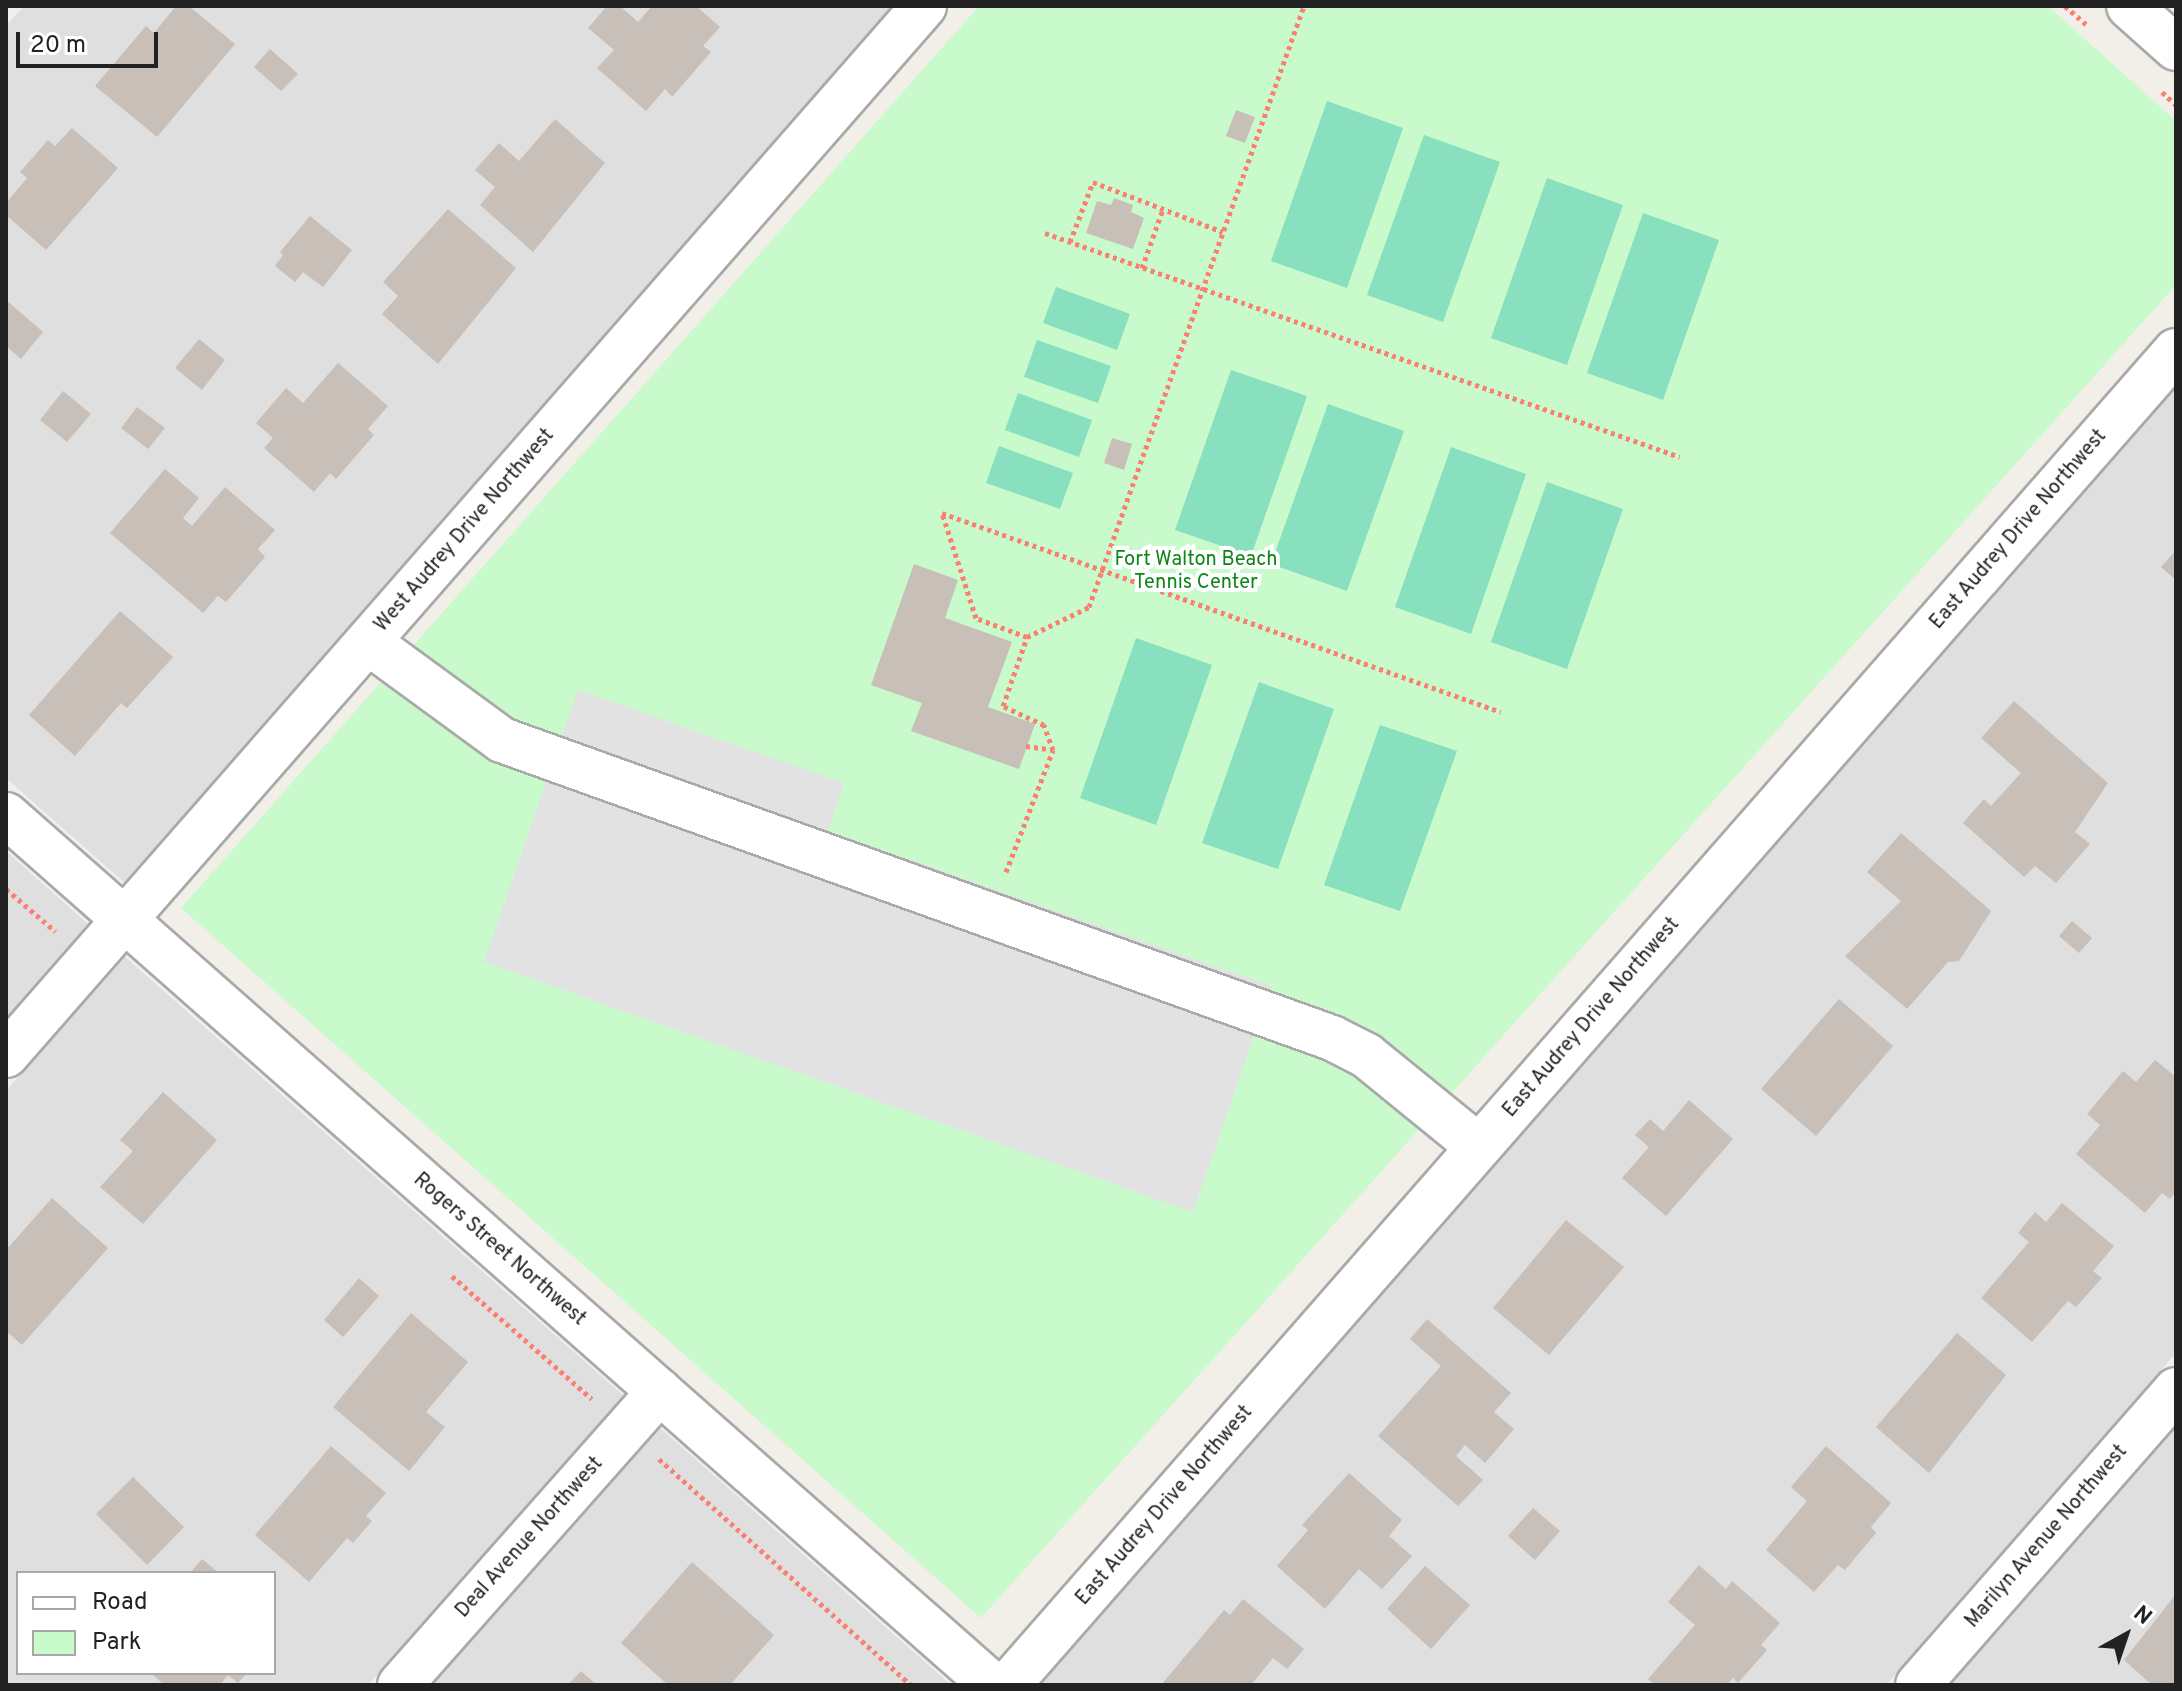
<!DOCTYPE html>
<style>
body{margin:0}
#map{position:relative;width:2182px;height:1691px;overflow:hidden;background:#f2efe9;font-family:Overpass,sans-serif}
div>[style]{position:absolute}
.residential>*{inset:0;background:#e0dfdf}
.park>*{inset:0;background:#c8facc}
.pitch>*{inset:0;background:#88e0be}
.parking>*{inset:0;background:#e2e2e2}
.building>*{inset:0;background:#c7bfb8}
.path>*{height:5px;margin-top:-2.5px;transform-origin:0;background:repeating-linear-gradient(90deg,#fa8072 0 4px,transparent 0 8px)}
.roads{filter:drop-shadow(2px 0 #a9a9a9) drop-shadow(-2px 0 #a9a9a9) drop-shadow(0 2px #a9a9a9) drop-shadow(0 -2px #a9a9a9)}
.minor>*{height:44px;margin:-22px;padding:0 22px;transform-origin:22px;border-radius:22px;background:#fff}
span{translate:-50% -50%;white-space:nowrap;text-align:center;line-height:1.15;-webkit-text-stroke:8px #fff;paint-order:stroke}
.street-label{font-size:20px;color:#222}
.park-label{font-size:20px;color:#0c8416}
.frame{position:absolute;inset:0;border:8px solid #222;pointer-events:none}
.legend{position:absolute;left:16px;top:1571px;width:260px;height:104px;box-sizing:border-box;background:#fff;border:2px solid #a7a7a7;margin:0;padding:10px 14px;list-style:none;font-size:24px;color:#222}
.legend li{display:flex;align-items:center;gap:16px;height:40px}
.legend b{width:40px;border:2px solid #a7a7a7}
.north{position:absolute;left:2086px;top:1595px;width:80px;height:80px;-webkit-text-stroke:6px #fff;paint-order:stroke;rotate:40deg;font-size:22px;font-weight:700;line-height:32px;text-align:center;color:#222}
.north::after{content:'';display:block;margin:auto;width:28px;height:36px;background:#222;clip-path:polygon(50% 0,100% 100%,50% 72%,0 100%)}
.scale{position:absolute;left:16px;top:32px;width:142px;height:36px;box-sizing:border-box;border:4px solid #222;border-top:0;padding-left:10px;font-size:24px;line-height:28px;white-space:nowrap;color:#222;-webkit-text-stroke:6px #fff;paint-order:stroke}
</style>
<div id="map">
<div class="residential">
<i style="clip-path:polygon(24px 6px,892px 6px,126px 884px,6px 778px,6px 26px)"></i>
<i style="clip-path:polygon(2176px 387px,2176px 1353px,1886px 1685px,1040px 1685px)"></i>
<i style="clip-path:polygon(6px 851px,89px 925px,6px 1019px)"></i>
<i style="clip-path:polygon(evenodd,125px 957px,624px 1396px,368px 1685px,6px 1685px,6px 1091px,125px 957px,18px 1573px,274px 1573px,274px 1673px,18px 1673px,18px 1573px)"></i>
<i style="clip-path:polygon(2176px 1426px,2176px 1685px,1949px 1685px)"></i>
<i style="clip-path:polygon(660px 1428px,951px 1685px,432px 1685px)"></i>
</div>
<div class="park">
<i style="clip-path:polygon(979px 6px,2048px 6px,2176px 121px,2176px 285px,981px 1618px,181px 908px)"></i>
</div>
<div class="pitch">
<i style="clip-path:polygon(1327px 101px,1403px 128px,1347px 288px,1271px 261px)"></i>
<i style="clip-path:polygon(1424px 135px,1500px 162px,1443px 322px,1367px 295px)"></i>
<i style="clip-path:polygon(1547px 178px,1623px 205px,1567px 365px,1491px 338px)"></i>
<i style="clip-path:polygon(1643px 213px,1719px 240px,1663px 400px,1587px 373px)"></i>
<i style="clip-path:polygon(1056px 287px,1130px 314px,1117px 350px,1043px 323px)"></i>
<i style="clip-path:polygon(1037px 340px,1111px 366px,1098px 403px,1024px 377px)"></i>
<i style="clip-path:polygon(1231px 370px,1307px 396px,1251px 556px,1175px 530px)"></i>
<i style="clip-path:polygon(1018px 393px,1092px 420px,1079px 457px,1005px 430px)"></i>
<i style="clip-path:polygon(1328px 404px,1404px 431px,1347px 591px,1271px 564px)"></i>
<i style="clip-path:polygon(999px 446px,1073px 473px,1060px 509px,986px 483px)"></i>
<i style="clip-path:polygon(1451px 447px,1526px 474px,1471px 634px,1395px 607px)"></i>
<i style="clip-path:polygon(1547px 482px,1623px 509px,1567px 669px,1491px 642px)"></i>
<i style="clip-path:polygon(1136px 638px,1212px 665px,1156px 825px,1080px 798px)"></i>
<i style="clip-path:polygon(1259px 682px,1334px 709px,1278px 869px,1202px 843px)"></i>
<i style="clip-path:polygon(1380px 725px,1457px 751px,1400px 911px,1324px 885px)"></i>
</div>
<div class="parking">
<i style="clip-path:polygon(578px 690px,844px 783px,828px 831px,1271px 986px,1193px 1212px,484px 962px)"></i>
</div>
<div class="building">
<i style="clip-path:polygon(176px 6px,189px 6px,235px 44px,157px 137px,95px 86px,146px 26px,154px 33px)"></i>
<i style="clip-path:polygon(607px 6px,620px 6px,638px 22px,652px 6px,696px 6px,720px 27px,703px 46px,711px 52px,672px 97px,665px 89px,646px 111px,597px 68px,614px 50px,588px 28px)"></i>
<i style="clip-path:polygon(270px 49px,298px 74px,281px 91px,254px 67px)"></i>
<i style="clip-path:polygon(1236px 110px,1255px 117px,1245px 143px,1226px 136px)"></i>
<i style="clip-path:polygon(555px 119px,605px 163px,533px 252px,480px 205px,495px 187px,475px 170px,499px 143px,519px 161px)"></i>
<i style="clip-path:polygon(72px 128px,118px 168px,46px 250px,6px 215px,6px 203px,27px 178px,20px 172px,48px 140px,55px 146px)"></i>
<i style="clip-path:polygon(1114px 198px,1133px 205px,1131px 212px,1144px 218px,1133px 249px,1086px 233px,1097px 201px,1111px 205px)"></i>
<i style="clip-path:polygon(448px 209px,516px 268px,438px 364px,382px 314px,398px 296px,383px 282px)"></i>
<i style="clip-path:polygon(310px 216px,352px 250px,323px 287px,303px 272px,295px 282px,275px 266px,283px 255px,280px 252px)"></i>
<i style="clip-path:polygon(6px 300px,43px 332px,21px 359px,6px 346px)"></i>
<i style="clip-path:polygon(199px 339px,225px 360px,202px 390px,175px 368px)"></i>
<i style="clip-path:polygon(338px 363px,388px 406px,368px 429px,374px 435px,336px 479px,330px 473px,314px 492px,264px 448px,273px 438px,256px 423px,286px 388px,303px 403px)"></i>
<i style="clip-path:polygon(63px 391px,91px 414px,67px 442px,40px 420px)"></i>
<i style="clip-path:polygon(137px 407px,165px 428px,148px 449px,121px 428px)"></i>
<i style="clip-path:polygon(1112px 438px,1132px 444px,1124px 470px,1104px 463px)"></i>
<i style="clip-path:polygon(165px 469px,199px 498px,183px 518px,192px 526px,225px 487px,275px 530px,258px 549px,265px 557px,226px 602px,218px 596px,203px 613px,110px 533px)"></i>
<i style="clip-path:polygon(2176px 550px,2176px 580px,2161px 567px)"></i>
<i style="clip-path:polygon(914px 564px,958px 580px,945px 618px,1012px 642px,988px 707px,1035px 724px,1019px 769px,911px 731px,922px 703px,871px 685px)"></i>
<i style="clip-path:polygon(120px 611px,173px 657px,127px 708px,121px 703px,75px 756px,29px 715px)"></i>
<i style="clip-path:polygon(2014px 701px,2108px 783px,2075px 832px,2090px 844px,2056px 883px,2035px 866px,2024px 877px,1963px 823px,1984px 799px,1991px 806px,2021px 773px,1981px 738px)"></i>
<i style="clip-path:polygon(1901px 833px,1991px 911px,1959px 961px,1948px 962px,1907px 1009px,1845px 956px,1901px 901px,1867px 872px)"></i>
<i style="clip-path:polygon(2072px 921px,2092px 938px,2079px 953px,2059px 936px)"></i>
<i style="clip-path:polygon(1839px 999px,1893px 1046px,1816px 1136px,1761px 1089px)"></i>
<i style="clip-path:polygon(2155px 1060px,2176px 1077px,2176px 1192px,2170px 1199px,2162px 1193px,2145px 1213px,2076px 1154px,2100px 1125px,2087px 1114px,2123px 1071px,2136px 1082px)"></i>
<i style="clip-path:polygon(163px 1092px,217px 1140px,143px 1224px,100px 1187px,133px 1151px,120px 1140px)"></i>
<i style="clip-path:polygon(1689px 1100px,1733px 1139px,1666px 1216px,1622px 1178px,1649px 1147px,1635px 1135px,1650px 1119px,1663px 1131px)"></i>
<i style="clip-path:polygon(52px 1198px,108px 1248px,22px 1345px,6px 1331px,6px 1250px)"></i>
<i style="clip-path:polygon(2062px 1203px,2114px 1246px,2093px 1271px,2102px 1278px,2076px 1307px,2068px 1301px,2032px 1342px,1981px 1298px,2029px 1242px,2018px 1233px,2035px 1212px,2046px 1222px)"></i>
<i style="clip-path:polygon(1566px 1220px,1624px 1267px,1549px 1355px,1493px 1308px)"></i>
<i style="clip-path:polygon(359px 1278px,379px 1296px,343px 1337px,324px 1320px)"></i>
<i style="clip-path:polygon(411px 1313px,468px 1362px,426px 1412px,445px 1427px,409px 1471px,333px 1407px)"></i>
<i style="clip-path:polygon(1427px 1319px,1511px 1393px,1494px 1412px,1514px 1429px,1485px 1463px,1465px 1445px,1456px 1456px,1483px 1480px,1458px 1506px,1378px 1436px,1441px 1366px,1410px 1339px)"></i>
<i style="clip-path:polygon(1957px 1333px,2006px 1375px,1929px 1473px,1876px 1427px)"></i>
<i style="clip-path:polygon(331px 1446px,386px 1493px,366px 1516px,372px 1521px,353px 1543px,347px 1538px,309px 1582px,255px 1535px)"></i>
<i style="clip-path:polygon(1826px 1446px,1891px 1503px,1871px 1527px,1876px 1533px,1845px 1570px,1838px 1565px,1814px 1592px,1766px 1550px,1807px 1501px,1791px 1487px)"></i>
<i style="clip-path:polygon(1349px 1473px,1402px 1520px,1389px 1536px,1412px 1556px,1382px 1589px,1359px 1569px,1325px 1609px,1277px 1566px,1308px 1530px,1302px 1525px)"></i>
<i style="clip-path:polygon(133px 1477px,184px 1527px,147px 1565px,96px 1514px)"></i>
<i style="clip-path:polygon(1533px 1508px,1560px 1531px,1535px 1560px,1508px 1536px)"></i>
<i style="clip-path:polygon(202px 1559px,219px 1573px,190px 1573px)"></i>
<i style="clip-path:polygon(692px 1562px,774px 1635px,730px 1685px,668px 1685px,621px 1643px)"></i>
<i style="clip-path:polygon(1699px 1565px,1726px 1589px,1732px 1581px,1780px 1623px,1761px 1645px,1767px 1650px,1738px 1683px,1733px 1678px,1727px 1685px,1655px 1685px,1648px 1679px,1695px 1625px,1668px 1602px)"></i>
<i style="clip-path:polygon(1425px 1566px,1470px 1605px,1431px 1649px,1387px 1609px)"></i>
<i style="clip-path:polygon(2176px 1594px,2176px 1685px,2152px 1685px,2124px 1660px)"></i>
<i style="clip-path:polygon(1243px 1599px,1304px 1649px,1287px 1669px,1273px 1658px,1251px 1685px,1161px 1685px,1224px 1610px,1230px 1615px)"></i>
<i style="clip-path:polygon(581px 1671px,597px 1685px,568px 1685px)"></i>
<i style="clip-path:polygon(151px 1673px,247px 1673px,238px 1683px,228px 1675px,220px 1685px,164px 1685px)"></i>
</div>
<div class="path">
<i style="left:2065px;top:6px;width:28px;rotate:41deg"></i>
<i style="left:2162px;top:92px;width:19px;rotate:43deg"></i>
<i style="left:1045px;top:233px;width:673px;rotate:19.43deg"></i>
<i style="left:1070px;top:242px;width:64px;rotate:-69deg"></i>
<i style="left:1093px;top:182px;width:139px;rotate:21deg"></i>
<i style="left:1142px;top:268px;width:63px;rotate:-70.4deg"></i>
<i style="left:1027px;top:637px;width:69px;rotate:-25.8deg"></i>
<i style="left:1089px;top:607px;width:638px;rotate:-70.32deg"></i>
<i style="left:1026px;top:746px;width:27px;rotate:8deg"></i>
<i style="left:1053px;top:750px;width:27px;rotate:-110deg"></i>
<i style="left:1044px;top:725px;width:45px;rotate:-155.1deg"></i>
<i style="left:1003px;top:706px;width:73px;rotate:-70.8deg"></i>
<i style="left:1027px;top:637px;width:54px;rotate:-159.6deg"></i>
<i style="left:976px;top:618px;width:110px;rotate:-107.9deg"></i>
<i style="left:942px;top:513px;width:593px;rotate:19.6deg"></i>
<i style="left:1006px;top:872px;width:131px;rotate:-68.9deg"></i>
<i style="left:6px;top:889px;width:65px;rotate:40.6deg"></i>
<i style="left:452px;top:1276px;width:186px;rotate:41.3deg"></i>
<i style="left:659px;top:1459px;width:338px;rotate:41.9deg"></i>
</div>
<div class="roads">
<div class="minor">
<i style="left:2129px;top:6px;width:63px;rotate:41.8deg"></i>
<i style="left:368px;top:642px;width:166px;rotate:36.2deg"></i>
<i style="left:502px;top:740px;width:882px;rotate:19.75deg"></i>
<i style="left:1332px;top:1038px;width:39px;rotate:27deg"></i>
<i style="left:1367px;top:1056px;width:144px;rotate:39.1deg"></i>
<i style="left:6px;top:815px;width:1315px;rotate:41.42deg"></i>
<i style="left:6px;top:1055px;width:1394px;rotate:-48.81deg"></i>
<i style="left:400px;top:1685px;width:392px;rotate:-48.5deg"></i>
<i style="left:1008px;top:1685px;width:1773px;rotate:-48.8deg"></i>
<i style="left:1918px;top:1685px;width:392px;rotate:-48.8deg"></i>
</div>
</div>
<div class="street-label">
<span style="left:2019px;top:530px;rotate:-49deg">East Audrey Drive Northwest</span>
<span style="left:465px;top:531px;rotate:-49deg">West Audrey Drive Northwest</span>
<span style="left:1592px;top:1018px;rotate:-49deg">East Audrey Drive Northwest</span>
<span style="left:499px;top:1250px;rotate:41deg">Rogers Street Northwest</span>
<span style="left:1165px;top:1506px;rotate:-49deg">East Audrey Drive Northwest</span>
<span style="left:2047px;top:1537px;rotate:-49deg">Marilyn Avenue Northwest</span>
<span style="left:530px;top:1538px;rotate:-48deg">Deal Avenue Northwest</span>
</div>
<div class="park-label">
<span style="left:1196px;top:572px">Fort Walton Beach<br>Tennis Center</span>
</div>
<div class="frame"></div>
<ul class="legend">
<li><b style="height:10px;background:#fff"></b>Road</li>
<li><b style="height:22px;background:#c8facc"></b>Park</li>
</ul>
<div class="north">N</div>
<div class="scale">20 m</div>
</div>
